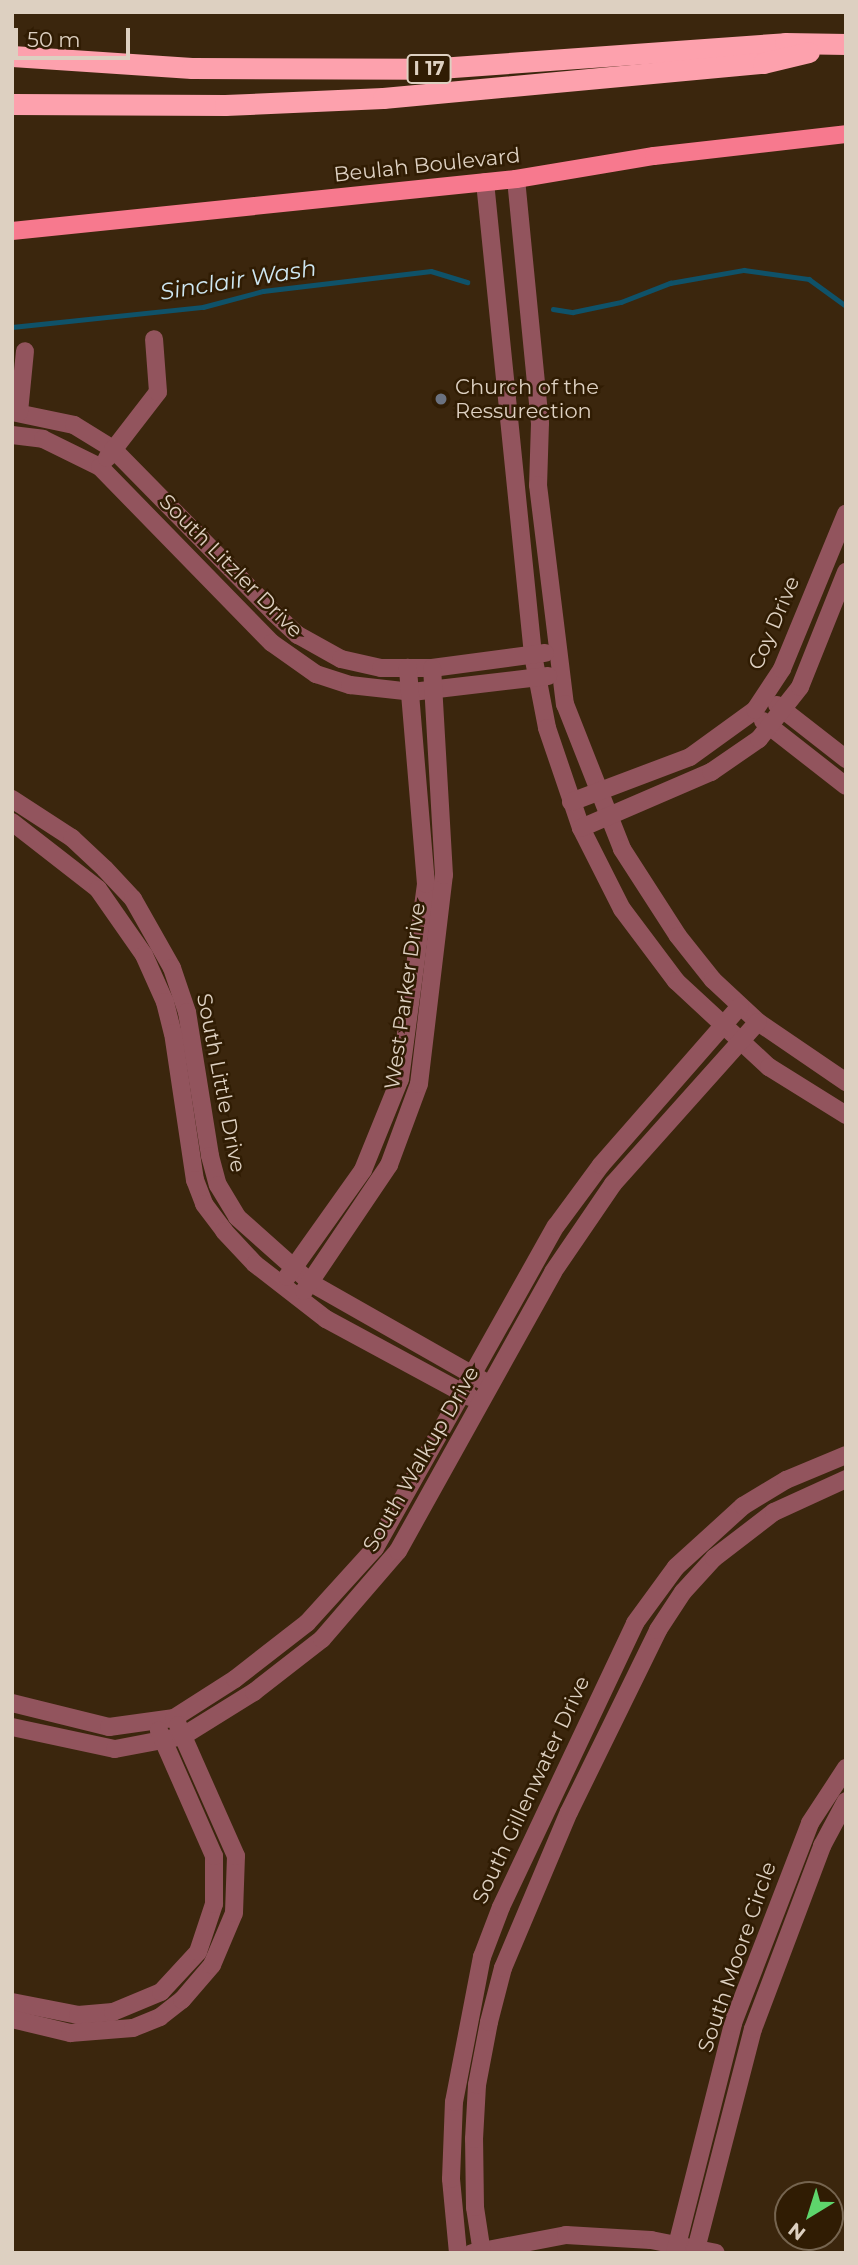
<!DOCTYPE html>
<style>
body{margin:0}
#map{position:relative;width:858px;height:2265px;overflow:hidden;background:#3b260d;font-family:Montserrat,sans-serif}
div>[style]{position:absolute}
.stream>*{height:4.5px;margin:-2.25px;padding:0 2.25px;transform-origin:2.25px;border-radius:2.25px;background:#0f5269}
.minor>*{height:18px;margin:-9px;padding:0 9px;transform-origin:9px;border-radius:9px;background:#92545d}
.major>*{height:18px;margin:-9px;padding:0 9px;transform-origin:9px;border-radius:9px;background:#f7798e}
.highway>*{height:21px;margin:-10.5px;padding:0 10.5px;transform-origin:10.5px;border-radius:10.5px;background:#fda1ad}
.dots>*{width:19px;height:19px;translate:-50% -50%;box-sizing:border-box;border:4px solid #301c03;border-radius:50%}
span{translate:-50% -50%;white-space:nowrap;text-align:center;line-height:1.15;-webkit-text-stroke:5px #301c03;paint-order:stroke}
.shield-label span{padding:2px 5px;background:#301c03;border:2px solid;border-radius:5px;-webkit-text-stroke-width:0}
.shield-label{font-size:19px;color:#ddd0c1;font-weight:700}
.street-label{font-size:21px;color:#ddd0c1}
.poi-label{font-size:21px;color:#ddd0c1}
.left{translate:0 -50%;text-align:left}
.water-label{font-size:23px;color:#cee7f2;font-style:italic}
.frame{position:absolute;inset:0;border:14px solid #ddd0c1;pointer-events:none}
.north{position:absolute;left:774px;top:2181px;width:70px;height:70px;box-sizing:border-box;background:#301c03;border:2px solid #75644f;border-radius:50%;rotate:218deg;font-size:19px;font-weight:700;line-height:28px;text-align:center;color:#ddd0c1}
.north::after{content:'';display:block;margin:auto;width:24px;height:32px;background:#5ed56c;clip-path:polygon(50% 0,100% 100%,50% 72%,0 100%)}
.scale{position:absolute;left:14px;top:28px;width:116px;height:32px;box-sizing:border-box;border:4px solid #ddd0c1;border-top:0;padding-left:9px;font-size:21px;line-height:24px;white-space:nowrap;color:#ddd0c1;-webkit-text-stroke:5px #301c03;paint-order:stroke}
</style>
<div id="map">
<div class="stream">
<i style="left:553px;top:309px;width:20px;rotate:9deg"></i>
<i style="left:573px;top:312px;width:49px;rotate:-11.8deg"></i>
<i style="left:621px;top:302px;width:53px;rotate:-21.2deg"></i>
<i style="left:670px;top:283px;width:75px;rotate:-10deg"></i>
<i style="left:744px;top:270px;width:66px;rotate:7.9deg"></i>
<i style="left:809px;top:279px;width:46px;rotate:36.1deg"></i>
<i style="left:12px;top:327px;width:192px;rotate:-6deg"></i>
<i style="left:203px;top:307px;width:62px;rotate:-14.9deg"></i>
<i style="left:263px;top:291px;width:169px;rotate:-6.8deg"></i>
<i style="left:431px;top:271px;width:38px;rotate:17deg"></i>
</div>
<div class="minor">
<i style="left:516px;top:179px;width:245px;rotate:84.4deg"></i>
<i style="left:540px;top:423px;width:62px;rotate:91.8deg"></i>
<i style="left:538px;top:485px;width:221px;rotate:83deg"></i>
<i style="left:565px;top:704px;width:156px;rotate:68.5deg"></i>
<i style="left:622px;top:849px;width:103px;rotate:57.2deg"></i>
<i style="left:678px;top:936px;width:56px;rotate:51.5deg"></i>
<i style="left:713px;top:980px;width:62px;rotate:43deg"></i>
<i style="left:758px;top:1022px;width:107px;rotate:34.3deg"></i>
<i style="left:485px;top:182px;width:475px;rotate:84.2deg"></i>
<i style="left:533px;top:655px;width:74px;rotate:79.1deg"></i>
<i style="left:547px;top:728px;width:106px;rotate:71.2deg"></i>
<i style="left:581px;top:828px;width:91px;rotate:63.2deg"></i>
<i style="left:622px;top:909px;width:90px;rotate:53.1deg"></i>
<i style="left:676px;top:981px;width:127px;rotate:42.8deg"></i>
<i style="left:769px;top:1067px;width:91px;rotate:31.9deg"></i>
<i style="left:12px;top:412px;width:63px;rotate:11.8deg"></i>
<i style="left:74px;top:425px;width:46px;rotate:31.6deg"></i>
<i style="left:113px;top:449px;width:230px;rotate:45.5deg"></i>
<i style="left:274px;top:613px;width:33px;rotate:43deg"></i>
<i style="left:298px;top:635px;width:49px;rotate:29.2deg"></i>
<i style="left:341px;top:659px;width:41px;rotate:12.7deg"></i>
<i style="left:381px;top:668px;width:51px"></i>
<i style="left:432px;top:668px;width:114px;rotate:-7.6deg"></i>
<i style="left:19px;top:412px;width:61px;rotate:-84.4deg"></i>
<i style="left:12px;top:435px;width:31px;rotate:7deg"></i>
<i style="left:43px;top:439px;width:64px;rotate:26.2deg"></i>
<i style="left:100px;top:467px;width:246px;rotate:45.7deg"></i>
<i style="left:272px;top:643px;width:54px;rotate:35.2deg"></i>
<i style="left:316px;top:674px;width:36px;rotate:18deg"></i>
<i style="left:350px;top:685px;width:62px;rotate:6.4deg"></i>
<i style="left:412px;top:692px;width:137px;rotate:-6.7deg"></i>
<i style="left:107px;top:458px;width:83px;rotate:-52.3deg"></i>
<i style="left:158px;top:392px;width:53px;rotate:-94.3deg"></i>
<i style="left:777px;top:705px;width:88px;rotate:38deg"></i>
<i style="left:763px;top:721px;width:105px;rotate:38.1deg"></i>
<i style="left:12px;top:799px;width:72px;rotate:33deg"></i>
<i style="left:72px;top:838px;width:45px;rotate:43.2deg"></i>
<i style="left:105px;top:869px;width:41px;rotate:47deg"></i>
<i style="left:133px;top:899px;width:79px;rotate:60.5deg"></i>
<i style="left:172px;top:968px;width:46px;rotate:71.2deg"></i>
<i style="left:187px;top:1012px;width:146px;rotate:80.9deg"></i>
<i style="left:210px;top:1156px;width:30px;rotate:75deg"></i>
<i style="left:218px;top:1185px;width:37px;rotate:59deg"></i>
<i style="left:237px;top:1217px;width:99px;rotate:41.7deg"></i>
<i style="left:311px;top:1283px;width:197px;rotate:29.6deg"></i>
<i style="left:571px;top:802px;width:127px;rotate:-20.7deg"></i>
<i style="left:690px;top:757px;width:80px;rotate:-35.9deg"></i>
<i style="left:755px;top:710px;width:49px;rotate:-56.6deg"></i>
<i style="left:782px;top:669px;width:168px;rotate:-67.6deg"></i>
<i style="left:12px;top:822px;width:109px;rotate:37.9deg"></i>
<i style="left:98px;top:889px;width:80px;rotate:55.1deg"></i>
<i style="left:144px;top:955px;width:51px;rotate:65.9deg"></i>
<i style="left:165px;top:1002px;width:32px;rotate:76deg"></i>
<i style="left:173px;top:1033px;width:149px;rotate:81.5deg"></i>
<i style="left:195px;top:1180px;width:26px;rotate:69deg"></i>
<i style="left:204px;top:1204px;width:34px;rotate:53deg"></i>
<i style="left:224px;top:1231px;width:45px;rotate:46.8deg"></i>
<i style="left:255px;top:1264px;width:90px;rotate:37.8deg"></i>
<i style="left:326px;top:1319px;width:164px;rotate:28.4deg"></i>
<i style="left:581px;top:828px;width:142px;rotate:-23.3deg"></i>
<i style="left:711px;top:772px;width:58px;rotate:-34.5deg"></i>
<i style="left:759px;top:739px;width:66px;rotate:-51.7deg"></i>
<i style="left:800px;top:687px;width:124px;rotate:-68.2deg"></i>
<i style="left:287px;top:1277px;width:131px;rotate:-54.6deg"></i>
<i style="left:363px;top:1170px;width:98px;rotate:-67.9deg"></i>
<i style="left:400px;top:1079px;width:197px;rotate:-82.4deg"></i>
<i style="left:426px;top:884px;width:217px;rotate:-94.8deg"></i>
<i style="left:304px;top:1291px;width:152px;rotate:-56deg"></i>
<i style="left:389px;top:1165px;width:86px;rotate:-69.7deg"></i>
<i style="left:419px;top:1084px;width:210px;rotate:-83.2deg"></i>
<i style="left:444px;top:875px;width:207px;rotate:-93.3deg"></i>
<i style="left:12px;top:1703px;width:100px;rotate:13.9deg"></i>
<i style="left:109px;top:1727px;width:66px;rotate:-7.9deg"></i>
<i style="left:174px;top:1718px;width:72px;rotate:-32.6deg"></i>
<i style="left:235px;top:1679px;width:91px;rotate:-37.9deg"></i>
<i style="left:307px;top:1623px;width:101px;rotate:-47.8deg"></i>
<i style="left:375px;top:1548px;width:369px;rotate:-60.7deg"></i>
<i style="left:556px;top:1226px;width:76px;rotate:-53.6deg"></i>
<i style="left:601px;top:1165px;width:211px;rotate:-48.8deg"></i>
<i style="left:12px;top:1727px;width:105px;rotate:12.1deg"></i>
<i style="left:115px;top:1749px;width:69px;rotate:-10.8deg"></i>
<i style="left:183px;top:1736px;width:84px;rotate:-31.8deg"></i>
<i style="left:254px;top:1692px;width:86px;rotate:-37.9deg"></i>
<i style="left:322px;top:1639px;width:116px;rotate:-49.2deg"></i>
<i style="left:398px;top:1551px;width:319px;rotate:-60.9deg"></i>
<i style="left:553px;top:1272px;width:107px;rotate:-55.7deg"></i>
<i style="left:613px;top:1184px;width:217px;rotate:-48.2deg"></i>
<i style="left:12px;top:2002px;width:67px;rotate:11.1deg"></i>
<i style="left:78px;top:2015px;width:35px;rotate:-5deg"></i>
<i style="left:113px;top:2012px;width:52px;rotate:-22.6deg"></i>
<i style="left:161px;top:1992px;width:54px;rotate:-47.2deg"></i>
<i style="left:198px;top:1952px;width:51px;rotate:-71.6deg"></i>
<i style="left:214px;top:1904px;width:48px;rotate:-90deg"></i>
<i style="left:214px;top:1856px;width:137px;rotate:-113.7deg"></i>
<i style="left:12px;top:2019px;width:60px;rotate:13.6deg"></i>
<i style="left:70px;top:2033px;width:63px;rotate:-4.5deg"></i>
<i style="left:133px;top:2028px;width:29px;rotate:-22deg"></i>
<i style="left:160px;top:2017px;width:28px;rotate:-38deg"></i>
<i style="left:182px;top:2000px;width:46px;rotate:-49.4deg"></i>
<i style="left:212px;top:1965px;width:56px;rotate:-67.1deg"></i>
<i style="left:234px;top:1913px;width:57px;rotate:-88deg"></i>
<i style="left:236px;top:1856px;width:143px;rotate:-113.9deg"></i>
<i style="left:458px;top:2253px;width:74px;rotate:-95.4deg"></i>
<i style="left:451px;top:2179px;width:77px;rotate:-87.8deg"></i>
<i style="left:454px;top:2102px;width:148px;rotate:-79.1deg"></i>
<i style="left:482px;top:1957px;width:53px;rotate:-69.2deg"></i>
<i style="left:501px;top:1907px;width:314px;rotate:-64.7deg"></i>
<i style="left:635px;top:1623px;width:69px;rotate:-53.8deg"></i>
<i style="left:676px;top:1567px;width:91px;rotate:-42.3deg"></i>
<i style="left:743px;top:1506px;width:50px;rotate:-31.2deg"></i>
<i style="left:786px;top:1480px;width:65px;rotate:-22.6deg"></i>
<i style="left:472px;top:2253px;width:96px;rotate:-10.8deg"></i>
<i style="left:566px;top:2235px;width:85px;rotate:3.4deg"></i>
<i style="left:651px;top:2240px;width:66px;rotate:11.3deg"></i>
<i style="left:482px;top:2253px;width:47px;rotate:-98.7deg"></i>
<i style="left:475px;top:2207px;width:68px;rotate:-90.8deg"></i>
<i style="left:474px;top:2139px;width:54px;rotate:-86.8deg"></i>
<i style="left:477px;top:2085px;width:64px;rotate:-79.2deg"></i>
<i style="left:489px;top:2022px;width:56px;rotate:-75.5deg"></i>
<i style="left:503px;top:1968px;width:169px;rotate:-67.1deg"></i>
<i style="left:569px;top:1812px;width:203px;rotate:-63.9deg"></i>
<i style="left:658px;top:1630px;width:45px;rotate:-56.7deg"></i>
<i style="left:683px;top:1592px;width:46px;rotate:-47.6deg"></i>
<i style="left:714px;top:1558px;width:76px;rotate:-37.5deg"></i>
<i style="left:774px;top:1512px;width:79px;rotate:-24.6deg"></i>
<i style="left:675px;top:2253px;width:237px;rotate:-75.8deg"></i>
<i style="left:733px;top:2023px;width:214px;rotate:-68.9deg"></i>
<i style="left:810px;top:1823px;width:66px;rotate:-56.8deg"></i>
<i style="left:695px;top:2253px;width:231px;rotate:-75.5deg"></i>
<i style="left:753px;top:2029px;width:196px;rotate:-69.3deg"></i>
<i style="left:822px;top:1846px;width:51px;rotate:-61.9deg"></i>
</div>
<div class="major">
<i style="left:12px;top:231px;width:507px;rotate:-5.89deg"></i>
<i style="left:516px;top:179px;width:140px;rotate:-9.5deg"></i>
<i style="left:654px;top:156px;width:193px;rotate:-6.5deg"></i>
</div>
<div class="highway">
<i style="left:12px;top:56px;width:180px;rotate:3.8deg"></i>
<i style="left:192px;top:68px;width:233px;rotate:0.2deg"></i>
<i style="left:425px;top:69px;width:361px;rotate:-4.1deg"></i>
<i style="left:785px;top:43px;width:61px;rotate:0.9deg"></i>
<i style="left:12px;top:104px;width:213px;rotate:0.3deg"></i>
<i style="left:225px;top:105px;width:158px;rotate:-2.5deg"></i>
<i style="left:383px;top:98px;width:382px;rotate:-5.3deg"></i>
<i style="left:763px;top:63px;width:47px;rotate:-13.4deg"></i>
</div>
<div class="dots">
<i style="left:441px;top:399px;background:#6b7280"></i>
</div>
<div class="shield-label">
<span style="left:429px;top:69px">I 17</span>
</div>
<div class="street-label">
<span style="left:427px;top:165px;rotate:-6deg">Beulah Boulevard</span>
<span style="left:231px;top:566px;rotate:45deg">South Litzler Drive</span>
<span style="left:774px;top:623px;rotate:-67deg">Coy Drive</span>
<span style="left:405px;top:996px;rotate:-82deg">West Parker Drive</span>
<span style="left:221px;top:1083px;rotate:79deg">South Little Drive</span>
<span style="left:421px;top:1459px;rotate:-60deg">South Walkup Drive</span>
<span style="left:531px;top:1790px;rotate:-65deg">South Gillenwater Drive</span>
<span style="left:737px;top:1957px;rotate:-71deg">South Moore Circle</span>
</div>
<div class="poi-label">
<span class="left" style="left:455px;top:399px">Church of the<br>Ressurection</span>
</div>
<div class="water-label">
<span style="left:238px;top:280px;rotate:-9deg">Sinclair Wash</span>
</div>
<div class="frame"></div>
<div class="north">N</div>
<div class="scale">50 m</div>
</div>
